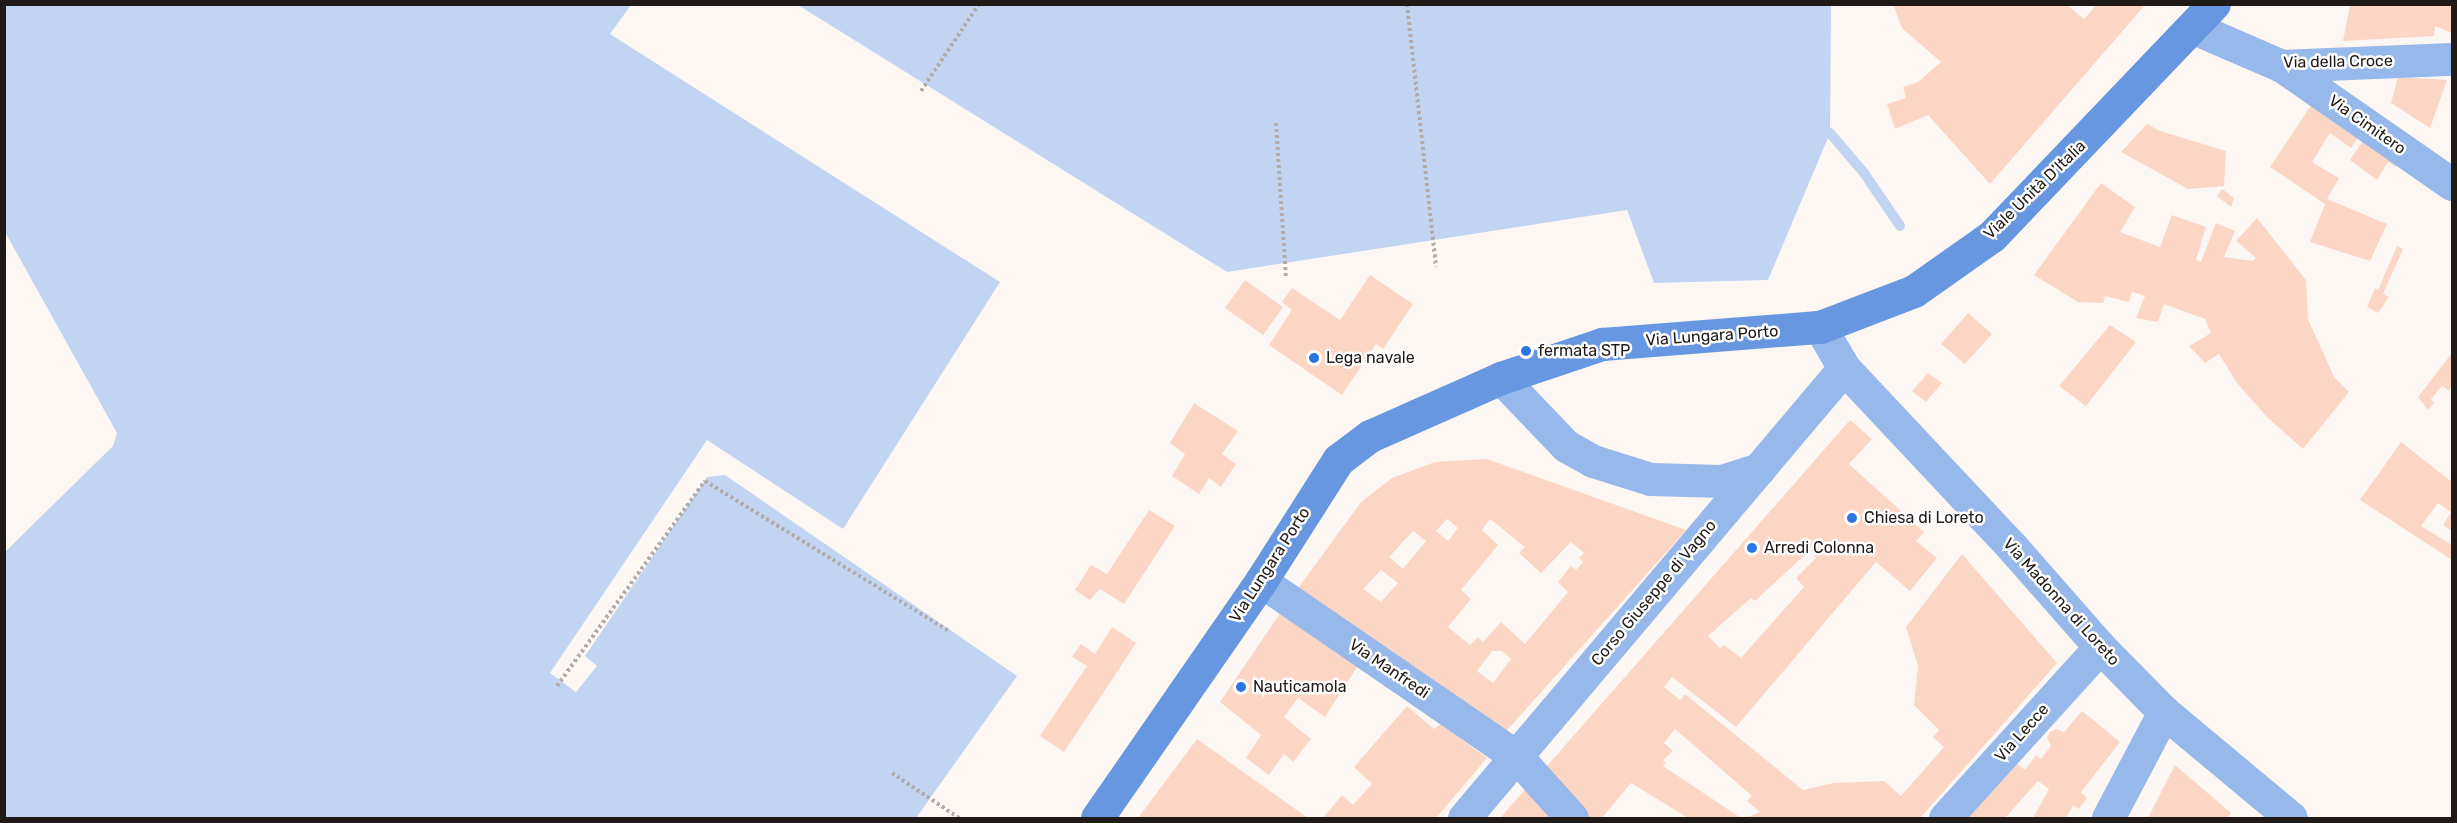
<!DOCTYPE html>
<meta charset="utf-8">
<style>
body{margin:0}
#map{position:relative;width:2457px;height:823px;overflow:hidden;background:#fdf7f4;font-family:Rubik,sans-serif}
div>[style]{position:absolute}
.water>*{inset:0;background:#c1d5f3}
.stream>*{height:10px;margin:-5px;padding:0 5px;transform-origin:5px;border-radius:5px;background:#c1d5f3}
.building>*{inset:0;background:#fbd6c5}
.path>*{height:4px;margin-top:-2px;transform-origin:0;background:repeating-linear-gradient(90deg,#b1aca9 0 3px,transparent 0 6px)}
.street>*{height:33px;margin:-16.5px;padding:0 16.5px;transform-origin:16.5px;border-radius:16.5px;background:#97b8ea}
.secondary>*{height:33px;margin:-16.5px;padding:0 16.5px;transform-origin:16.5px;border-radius:16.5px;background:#6697e0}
.dots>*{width:16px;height:16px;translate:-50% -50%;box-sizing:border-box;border:3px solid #fff;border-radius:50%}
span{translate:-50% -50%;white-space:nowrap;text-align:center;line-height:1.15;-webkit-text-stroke:5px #fff;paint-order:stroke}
.street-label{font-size:16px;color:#1f1a17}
.poi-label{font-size:16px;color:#1f1a17}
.left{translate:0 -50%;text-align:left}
.frame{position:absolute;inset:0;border:6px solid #1f1a17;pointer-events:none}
</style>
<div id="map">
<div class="water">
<i style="clip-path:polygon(5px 4px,631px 5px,610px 34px,1000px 282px,843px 529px,707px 440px,550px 673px,576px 692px,597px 666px,585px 656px,707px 477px,725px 475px,1017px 676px,916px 818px,5px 818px,5px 552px,113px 446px,117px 433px,5px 232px)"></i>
<i style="clip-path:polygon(798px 5px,1831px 5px,1830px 133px,1768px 280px,1654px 283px,1627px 210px,1227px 272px)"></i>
</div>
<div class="stream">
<i style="left:1830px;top:133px;width:52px;rotate:49.6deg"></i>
<i style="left:1864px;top:173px;width:64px;rotate:55.8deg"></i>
</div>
<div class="building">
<i style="clip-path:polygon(1893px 4px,2066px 4px,2084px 19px,2097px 4px,2146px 4px,1990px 184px,1928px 115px,1895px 129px,1887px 104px,1906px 98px,1903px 87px,1918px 82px,1941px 62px,1902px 28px)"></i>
<i style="clip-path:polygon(2400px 4px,2452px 4px,2452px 33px,2435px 26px,2434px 36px,2343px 41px,2350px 5px)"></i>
<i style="clip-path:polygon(2398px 77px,2447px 80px,2430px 128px,2391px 103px)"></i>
<i style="clip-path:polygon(2314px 101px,2360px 135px,2351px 148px,2330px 133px,2312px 162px,2339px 178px,2327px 199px,2387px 224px,2370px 261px,2310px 242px,2325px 204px,2270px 167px)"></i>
<i style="clip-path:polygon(2147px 124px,2160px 131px,2226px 151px,2224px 186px,2188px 189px,2121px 152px)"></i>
<i style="clip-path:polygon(2366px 136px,2401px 161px,2396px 167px,2388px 162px,2377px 180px,2350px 160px)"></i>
<i style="clip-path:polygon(2101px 183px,2135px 207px,2120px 232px,2160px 247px,2172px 215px,2206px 227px,2196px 260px,2201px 262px,2216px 223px,2235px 231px,2224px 257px,2253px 261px,2256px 258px,2236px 241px,2257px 218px,2306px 280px,2308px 319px,2334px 377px,2349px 392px,2303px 449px,2267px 417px,2237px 383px,2219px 354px,2205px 363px,2189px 346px,2211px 333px,2205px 319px,2164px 304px,2158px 322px,2136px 318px,2145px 296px,2132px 292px,2129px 302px,2105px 296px,2103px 303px,2078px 302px,2034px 275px)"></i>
<i style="clip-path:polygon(2222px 189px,2234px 198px,2231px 207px,2217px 196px)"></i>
<i style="clip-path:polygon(2397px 246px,2403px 249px,2383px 294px,2389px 297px,2378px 313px,2367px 307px,2375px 288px,2378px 290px)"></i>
<i style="clip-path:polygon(1370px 275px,1413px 304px,1383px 349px,1376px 344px,1342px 395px,1269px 345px,1292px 310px,1282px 302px,1292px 288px,1340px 320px)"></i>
<i style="clip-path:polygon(1245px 280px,1283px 307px,1263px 335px,1225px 308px)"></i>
<i style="clip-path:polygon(1968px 313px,1992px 334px,1965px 364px,1941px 344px)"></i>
<i style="clip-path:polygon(2110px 325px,2136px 342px,2086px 406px,2059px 386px)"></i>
<i style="clip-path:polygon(2452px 353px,2452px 386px,2449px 391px,2442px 386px,2431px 399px,2434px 403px,2428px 410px,2418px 397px)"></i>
<i style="clip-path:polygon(1928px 373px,1942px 383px,1926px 402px,1912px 391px)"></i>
<i style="clip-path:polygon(1194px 403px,1238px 431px,1222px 454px,1236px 464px,1221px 487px,1209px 478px,1199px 494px,1172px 476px,1185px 454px,1170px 443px)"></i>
<i style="clip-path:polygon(evenodd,1850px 420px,1872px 439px,1849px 464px,1924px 532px,1916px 541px,1937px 558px,1910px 591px,1876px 562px,1736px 727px,1672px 677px,1664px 687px,1680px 700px,1685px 694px,1803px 790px,1834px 783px,1884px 781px,1901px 796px,1944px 747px,1933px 737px,1939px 730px,1914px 705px,1918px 666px,1906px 627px,1962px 554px,2057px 663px,1920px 818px,1745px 818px,1760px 812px,1747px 801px,1752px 796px,1675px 729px,1664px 743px,1673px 751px,1663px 760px,1666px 763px,1663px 766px,1741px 818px,1688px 818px,1631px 783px,1602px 818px,1580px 818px,1540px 774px,1850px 420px,1810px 550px,1816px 558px,1796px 578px,1804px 587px,1741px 658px,1724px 645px,1720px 648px,1708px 636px,1751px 598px,1755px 601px,1810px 550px)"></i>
<i style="clip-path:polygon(2401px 442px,2452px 482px,2452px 531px,2443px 525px,2451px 512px,2438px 503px,2421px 526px,2452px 545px,2452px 560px,2360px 500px)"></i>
<i style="clip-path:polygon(evenodd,1487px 459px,1686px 530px,1501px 737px,1296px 591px,1361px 502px,1392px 478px,1435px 462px,1487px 459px,1447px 519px,1458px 528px,1448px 541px,1436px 531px,1447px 519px,1487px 459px,1490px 519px,1525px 547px,1519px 553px,1541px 573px,1571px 542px,1584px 553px,1579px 558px,1583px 562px,1576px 570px,1571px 566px,1558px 582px,1568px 592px,1525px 644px,1501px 622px,1483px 642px,1478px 637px,1470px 645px,1448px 627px,1471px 599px,1461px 590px,1498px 545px,1482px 530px,1490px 519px,1487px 459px,1413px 531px,1426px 541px,1403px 569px,1389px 557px,1413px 531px,1487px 459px,1381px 570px,1398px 583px,1381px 602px,1363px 589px,1381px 570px,1487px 459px,1492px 651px,1502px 651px,1511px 659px,1493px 683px,1477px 671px,1492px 651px)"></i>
<i style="clip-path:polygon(1149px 510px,1175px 526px,1124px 604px,1100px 589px,1090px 600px,1075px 590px,1091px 565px,1107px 574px)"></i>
<i style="clip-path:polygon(1281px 612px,1357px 667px,1325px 717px,1298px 698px,1284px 717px,1311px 739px,1293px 762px,1284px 754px,1269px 775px,1246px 758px,1261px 735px,1220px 702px)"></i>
<i style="clip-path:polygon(1112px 627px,1136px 643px,1064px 752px,1040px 736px,1087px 666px,1072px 657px,1081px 644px,1095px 654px)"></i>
<i style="clip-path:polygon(1407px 706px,1434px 729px,1441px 724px,1487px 758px,1436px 818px,1323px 818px,1342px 795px,1353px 805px,1372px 784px,1354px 767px)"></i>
<i style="clip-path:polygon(2082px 711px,2120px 742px,2081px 792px,2087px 798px,2079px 809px,2073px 805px,2066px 818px,2033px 818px,2049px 789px,2038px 781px,2005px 818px,1962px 818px,2013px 761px,2025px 770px,2036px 755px,2041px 759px,2051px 746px,2047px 738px,2050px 732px,2056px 729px,2064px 732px)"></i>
<i style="clip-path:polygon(1197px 739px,1308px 818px,1138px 818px)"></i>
<i style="clip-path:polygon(2175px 765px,2231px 813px,2228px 818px,2148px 818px)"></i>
<i style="clip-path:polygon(1531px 783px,1562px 818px,1500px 818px)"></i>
</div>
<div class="path">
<i style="left:1407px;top:4px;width:264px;rotate:83.7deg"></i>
<i style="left:921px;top:91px;width:105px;rotate:-56.3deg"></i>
<i style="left:1276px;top:123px;width:155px;rotate:86.3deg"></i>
<i style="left:557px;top:686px;width:253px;rotate:-54.2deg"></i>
<i style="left:705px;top:481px;width:286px;rotate:31.6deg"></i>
<i style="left:892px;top:773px;width:81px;rotate:33.9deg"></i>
</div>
<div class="street">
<i style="left:2194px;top:28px;width:96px;rotate:23.4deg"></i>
<i style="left:2282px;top:66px;width:170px;rotate:-2.4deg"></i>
<i style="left:2282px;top:66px;width:207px;rotate:34.8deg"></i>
<i style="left:1820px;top:327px;width:48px;rotate:59.7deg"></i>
<i style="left:1844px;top:368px;width:247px;rotate:46.8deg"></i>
<i style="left:2013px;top:548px;width:132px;rotate:48.7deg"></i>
<i style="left:2100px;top:647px;width:91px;rotate:45.4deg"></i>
<i style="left:2164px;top:712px;width:165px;rotate:39.8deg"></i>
<i style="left:1501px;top:378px;width:94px;rotate:46.3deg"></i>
<i style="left:1566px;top:446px;width:31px;rotate:29deg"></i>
<i style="left:1593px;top:461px;width:60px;rotate:17.5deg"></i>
<i style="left:1650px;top:479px;width:72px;rotate:1.6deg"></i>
<i style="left:1722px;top:481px;width:39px;rotate:-18deg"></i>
<i style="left:1261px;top:581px;width:311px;rotate:34.5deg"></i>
<i style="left:1517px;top:757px;width:82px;rotate:48deg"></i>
<i style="left:1464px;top:818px;width:589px;rotate:-49.82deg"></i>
<i style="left:1945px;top:818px;width:231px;rotate:-47.8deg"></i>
<i style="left:2108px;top:818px;width:120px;rotate:-62.2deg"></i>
</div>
<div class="secondary">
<i style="left:1097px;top:818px;width:288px;rotate:-55.3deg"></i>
<i style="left:1261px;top:581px;width:143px;rotate:-57.5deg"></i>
<i style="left:1338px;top:460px;width:40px;rotate:-37deg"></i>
<i style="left:1370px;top:436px;width:143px;rotate:-23.9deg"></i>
<i style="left:1501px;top:378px;width:107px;rotate:-18.6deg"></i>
<i style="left:1602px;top:344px;width:219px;rotate:-4.5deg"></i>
<i style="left:1820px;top:327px;width:101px;rotate:-21deg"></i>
<i style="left:1914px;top:291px;width:95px;rotate:-35.2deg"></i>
<i style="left:1992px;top:236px;width:321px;rotate:-46.3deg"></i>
</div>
<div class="dots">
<i style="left:1526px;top:351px;background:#2b76e2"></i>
<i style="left:1314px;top:358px;background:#2b76e2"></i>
<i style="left:1852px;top:518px;background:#2b76e2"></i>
<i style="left:1752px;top:548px;background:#2b76e2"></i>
<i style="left:1241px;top:687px;background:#2b76e2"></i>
</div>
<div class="street-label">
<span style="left:2338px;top:62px;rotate:-1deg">Via della Croce</span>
<span style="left:2367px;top:125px;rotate:35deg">Via Cimitero</span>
<span style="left:2035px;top:190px;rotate:-44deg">Viale Unità D'Italia</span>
<span style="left:1712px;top:336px;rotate:-4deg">Via Lungara Porto</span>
<span style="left:1270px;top:565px;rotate:-57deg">Via Lungara Porto</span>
<span style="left:1654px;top:593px;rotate:-50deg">Corso Giuseppe di Vagno</span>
<span style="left:2061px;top:602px;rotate:48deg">Via Madonna di Loreto</span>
<span style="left:1389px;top:669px;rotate:34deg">Via Manfredi</span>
<span style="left:2022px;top:733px;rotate:-48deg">Via Lecce</span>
</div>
<div class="poi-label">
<span class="left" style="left:1538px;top:351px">fermata STP</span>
<span class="left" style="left:1326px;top:358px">Lega navale</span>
<span class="left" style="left:1864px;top:518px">Chiesa di Loreto</span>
<span class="left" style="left:1764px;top:548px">Arredi Colonna</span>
<span class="left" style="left:1253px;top:687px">Nauticamola</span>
</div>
<div class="frame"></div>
</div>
